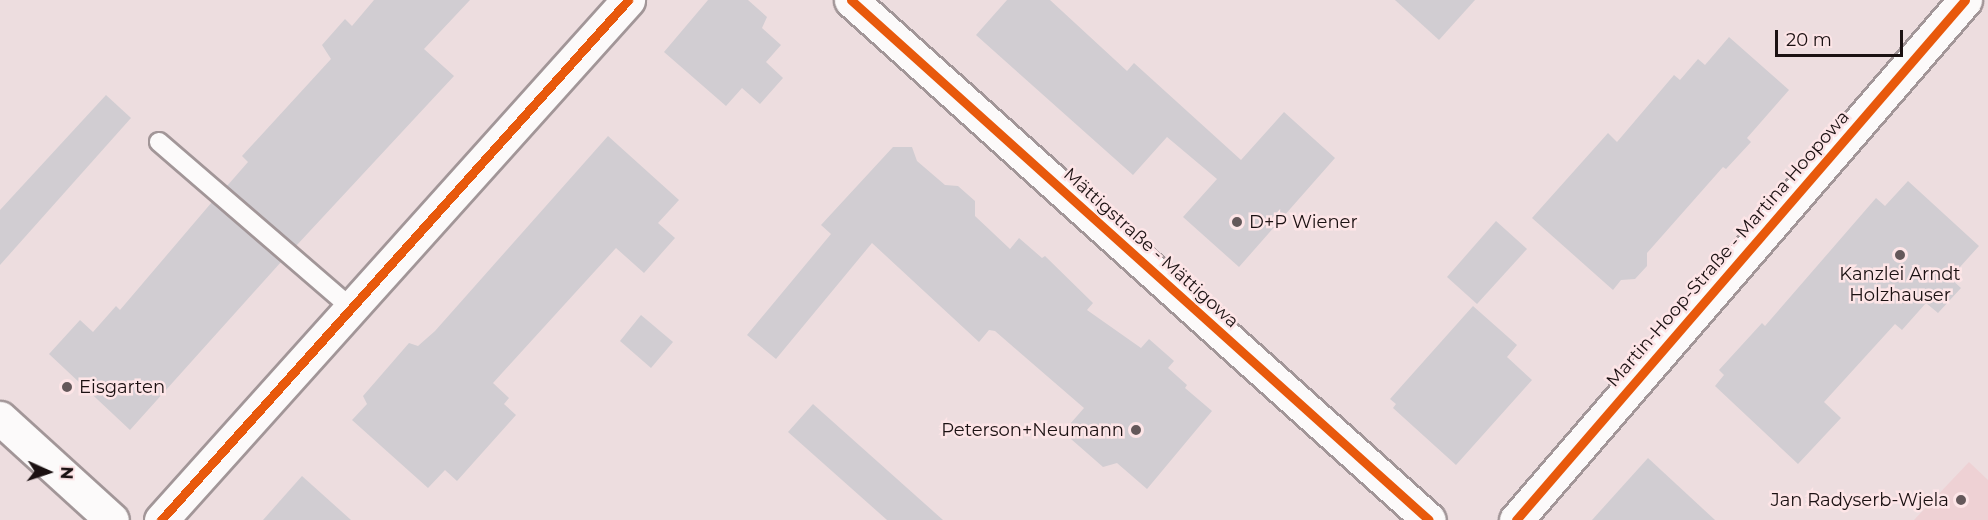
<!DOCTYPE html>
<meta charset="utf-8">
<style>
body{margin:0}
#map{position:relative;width:1988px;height:520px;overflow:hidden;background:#eddddf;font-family:Montserrat,sans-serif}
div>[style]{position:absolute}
.built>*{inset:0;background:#eed1d4}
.building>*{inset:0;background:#d1cdd2}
.roads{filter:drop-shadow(2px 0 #a29698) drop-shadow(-2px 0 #a29698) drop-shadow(0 2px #a29698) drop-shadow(0 -2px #a29698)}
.lane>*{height:18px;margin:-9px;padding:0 9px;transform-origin:9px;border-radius:9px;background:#fcfafa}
.street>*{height:33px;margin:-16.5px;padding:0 16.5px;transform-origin:16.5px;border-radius:16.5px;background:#fcfafa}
.cycleway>*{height:9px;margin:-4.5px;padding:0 4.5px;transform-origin:4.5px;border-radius:4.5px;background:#e8590c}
.dots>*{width:16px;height:16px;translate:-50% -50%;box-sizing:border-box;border:3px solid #fde5e7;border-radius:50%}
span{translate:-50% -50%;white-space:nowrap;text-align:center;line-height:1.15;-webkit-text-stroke:5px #fde5e7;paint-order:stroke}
.poi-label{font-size:18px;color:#1b1112}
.left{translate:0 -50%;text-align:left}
.right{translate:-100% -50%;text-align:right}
.street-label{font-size:18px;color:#1b1112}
.north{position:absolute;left:18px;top:442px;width:60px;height:60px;-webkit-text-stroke:4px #fde5e7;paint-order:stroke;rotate:93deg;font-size:16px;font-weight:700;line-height:24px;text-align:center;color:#1b1112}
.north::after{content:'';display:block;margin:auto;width:21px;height:27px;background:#1b1112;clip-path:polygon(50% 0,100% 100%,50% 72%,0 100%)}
.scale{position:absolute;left:1775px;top:30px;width:128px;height:27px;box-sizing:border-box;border:3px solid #1b1112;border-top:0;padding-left:8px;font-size:18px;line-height:21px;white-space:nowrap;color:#1b1112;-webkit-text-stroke:4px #fde5e7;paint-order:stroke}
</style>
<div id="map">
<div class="built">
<i style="clip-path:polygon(1969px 462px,1988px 480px,1988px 520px,1914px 520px)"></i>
</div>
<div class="building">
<i style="clip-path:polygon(374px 0,470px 0,424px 49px,454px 76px,296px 246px,227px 186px,248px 162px,242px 156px,331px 59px,322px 45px,345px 19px,352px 26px)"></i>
<i style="clip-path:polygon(708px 0,748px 0,767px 17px,762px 28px,781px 45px,766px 62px,783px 78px,760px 104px,742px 88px,726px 106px,664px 52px)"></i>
<i style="clip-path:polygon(1007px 0,1050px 0,1127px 71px,1134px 63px,1241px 160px,1284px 112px,1335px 158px,1239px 267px,1183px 217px,1217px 179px,1167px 137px,1133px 175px,976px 35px)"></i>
<i style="clip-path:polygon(1395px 0,1475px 0,1439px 40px)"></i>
<i style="clip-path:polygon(1729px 37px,1789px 90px,1747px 138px,1751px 142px,1726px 169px,1723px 167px,1647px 253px,1647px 266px,1635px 279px,1621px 280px,1613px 290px,1532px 218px,1608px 133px,1617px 142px,1674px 75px,1680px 80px,1698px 59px,1705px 65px)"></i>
<i style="clip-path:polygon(106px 95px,131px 118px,0 265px,0 210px)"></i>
<i style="clip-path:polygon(608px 136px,679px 200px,658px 223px,675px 238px,644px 273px,616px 248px,493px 383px,509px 398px,504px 404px,516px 415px,457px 481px,445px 470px,428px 488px,352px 420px,367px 404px,363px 396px,409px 343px,418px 346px,435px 331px)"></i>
<i style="clip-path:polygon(893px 147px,912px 147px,917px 161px,945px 185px,958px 186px,975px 201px,975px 216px,1010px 249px,1019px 238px,1042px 258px,1045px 256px,1093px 303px,1087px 310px,1141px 348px,1149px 339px,1174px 361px,1168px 368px,1187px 385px,1185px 388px,1212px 411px,1147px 489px,1117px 463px,1103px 467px,1063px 432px,1084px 408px,995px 331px,989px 330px,979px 342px,872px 243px,776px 359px,747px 335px,831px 234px,821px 225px)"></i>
<i style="clip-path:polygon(1908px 181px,1979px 246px,1950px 278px,1961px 288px,1938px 313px,1926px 303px,1902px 330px,1895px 324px,1824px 402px,1841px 418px,1798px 464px,1715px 386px,1724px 375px,1719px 370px,1762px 323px,1765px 326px,1876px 198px,1885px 206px)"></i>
<i style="clip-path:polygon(212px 202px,281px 262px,130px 430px,49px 354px,80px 320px,93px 332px,116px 306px,120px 310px)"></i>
<i style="clip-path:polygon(1496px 221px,1527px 249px,1477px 304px,1447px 277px)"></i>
<i style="clip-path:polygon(1473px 306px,1517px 345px,1507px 357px,1532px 380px,1456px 465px,1393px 408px,1396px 404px,1390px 399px)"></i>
<i style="clip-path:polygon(641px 315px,673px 342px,651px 368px,620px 341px)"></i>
<i style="clip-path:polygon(813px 404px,943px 520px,887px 520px,788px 432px)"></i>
<i style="clip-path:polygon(1648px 458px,1715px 520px,1592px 520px)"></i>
<i style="clip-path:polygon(302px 476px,351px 520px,263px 520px)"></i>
</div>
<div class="roads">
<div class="lane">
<i style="left:159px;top:142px;width:254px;rotate:40.8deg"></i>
</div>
<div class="street">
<i style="left:851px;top:0;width:777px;rotate:41.98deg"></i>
<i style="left:0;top:418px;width:151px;rotate:42.3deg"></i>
<i style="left:161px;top:520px;width:699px;rotate:-48.07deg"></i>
<i style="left:1516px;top:520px;width:687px;rotate:-49.19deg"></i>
</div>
</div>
<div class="cycleway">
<i style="left:851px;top:0;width:777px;rotate:41.98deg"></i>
<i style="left:161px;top:520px;width:699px;rotate:-48.07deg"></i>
<i style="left:1516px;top:520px;width:687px;rotate:-49.19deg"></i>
</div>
<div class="dots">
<i style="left:1237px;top:222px;background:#64585a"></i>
<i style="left:1900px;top:255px;background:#64585a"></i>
<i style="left:67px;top:387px;background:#64585a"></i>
<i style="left:1136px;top:430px;background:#64585a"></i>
<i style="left:1961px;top:500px;background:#64585a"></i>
</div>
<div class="poi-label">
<span class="left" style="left:1249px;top:222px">D+P Wiener</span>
<span style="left:1900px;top:285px">Kanzlei Arndt<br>Holzhauser</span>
<span class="left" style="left:79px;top:387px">Eisgarten</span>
<span class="right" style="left:1124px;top:430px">Peterson+Neumann</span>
<span class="right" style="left:1949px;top:500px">Jan Radyserb-Wjela</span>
</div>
<div class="street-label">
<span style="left:1151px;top:248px;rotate:42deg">Mättigstraße - Mättigowa</span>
<span style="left:1728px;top:249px;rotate:-49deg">Martin-Hoop-Straße - Martina Hoopowa</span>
</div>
<div class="north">N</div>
<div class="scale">20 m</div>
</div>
